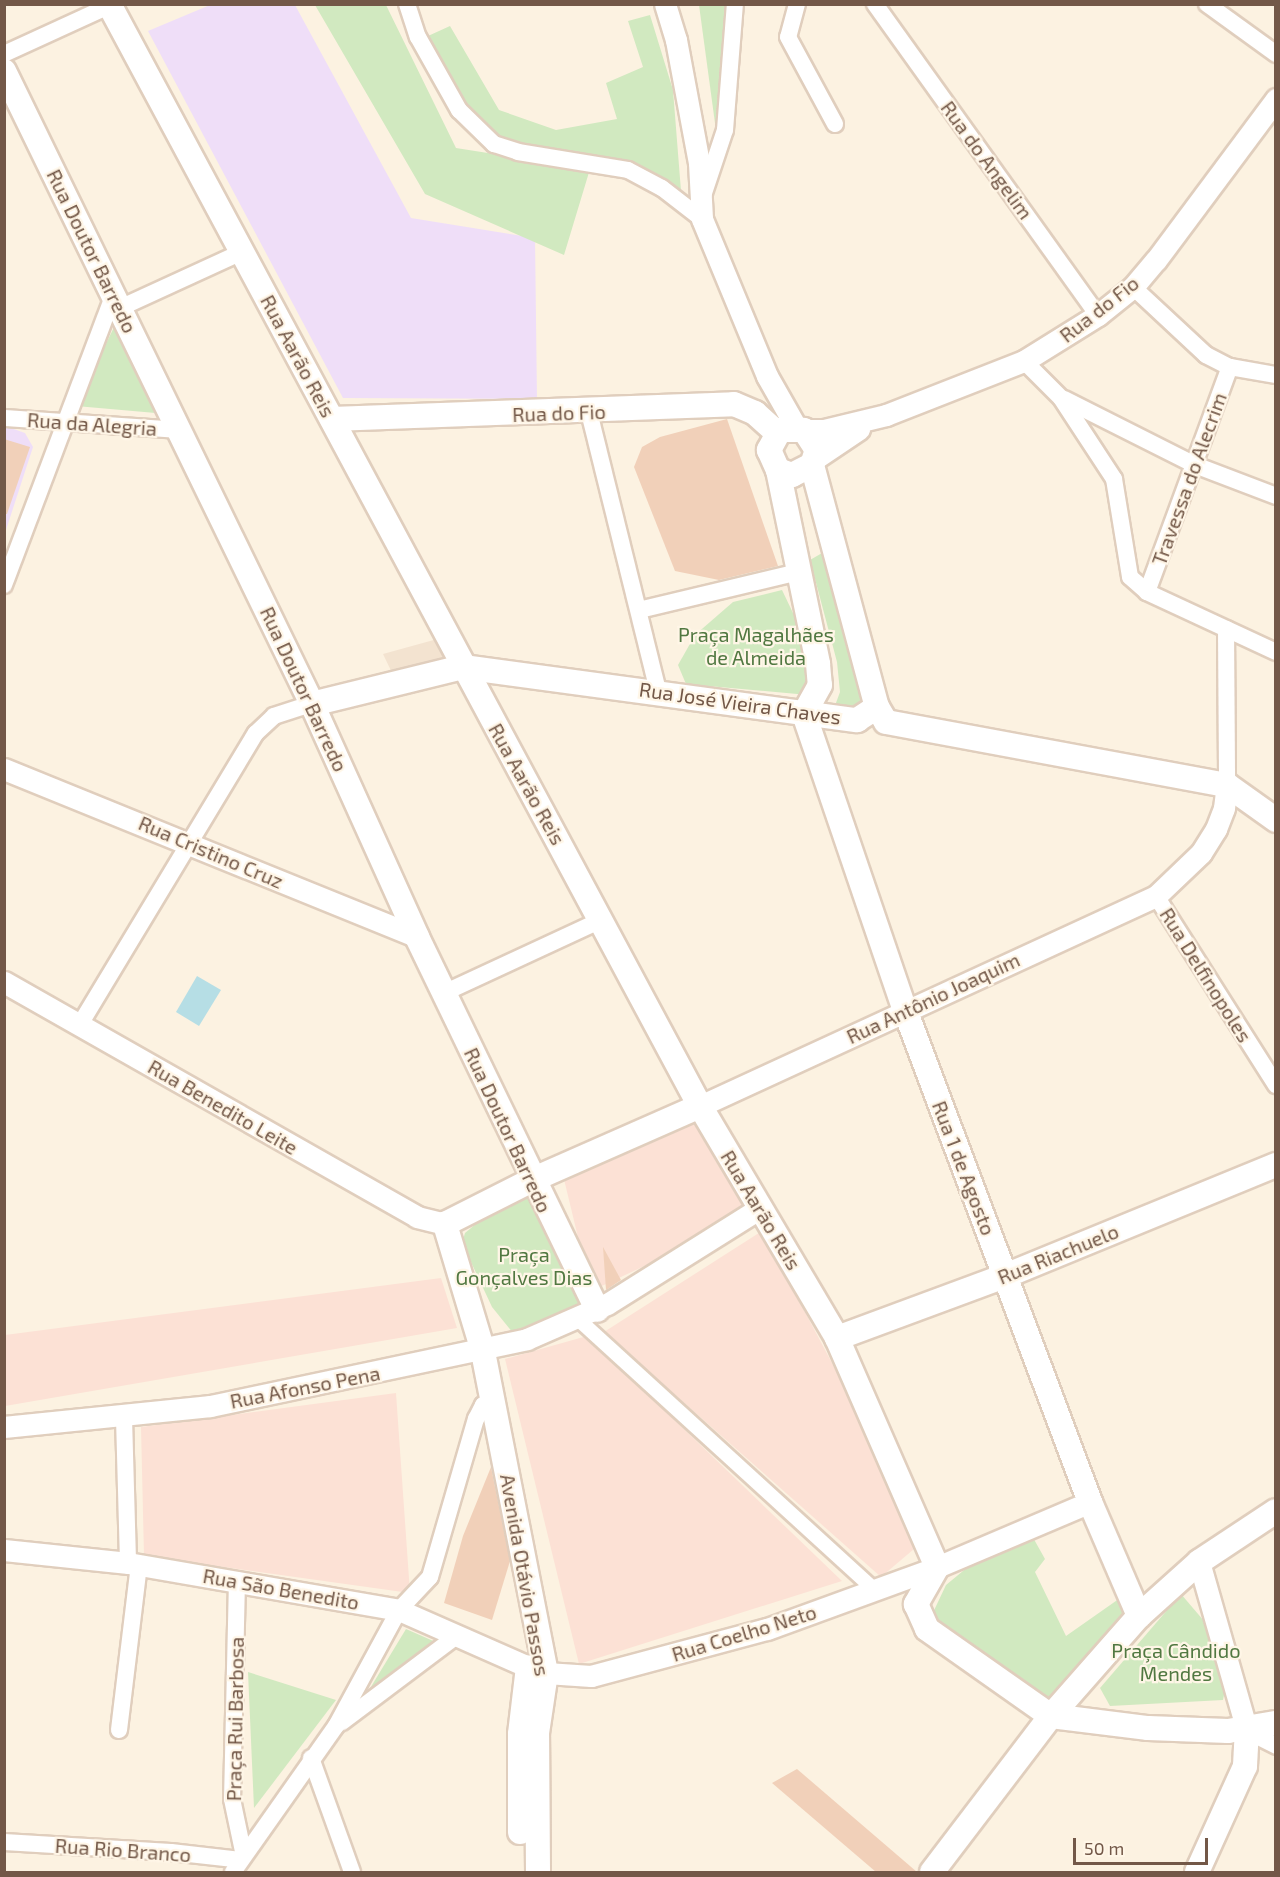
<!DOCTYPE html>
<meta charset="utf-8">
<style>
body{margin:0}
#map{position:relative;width:1280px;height:1877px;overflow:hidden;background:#fcf2e1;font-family:"Exo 2",sans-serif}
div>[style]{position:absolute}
.residential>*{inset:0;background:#f3e3d0}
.commercial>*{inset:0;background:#fce1d5}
.education>*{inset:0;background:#efdef8}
.green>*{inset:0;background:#d1e9c0}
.water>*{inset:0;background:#b6dee5}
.building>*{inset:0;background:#f1d0b9}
.roads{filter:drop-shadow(2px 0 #e0cebd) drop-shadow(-2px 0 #e0cebd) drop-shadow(0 2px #e0cebd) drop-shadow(0 -2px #e0cebd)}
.pedestrian>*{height:14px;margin:-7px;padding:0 7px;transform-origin:7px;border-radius:7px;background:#fff}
.minor>*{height:16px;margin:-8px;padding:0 8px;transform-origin:8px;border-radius:8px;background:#fff}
.tertiary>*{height:21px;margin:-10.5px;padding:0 10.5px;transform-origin:10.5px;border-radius:10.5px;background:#fff}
.secondary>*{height:24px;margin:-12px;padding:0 12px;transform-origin:12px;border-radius:12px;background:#fff}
span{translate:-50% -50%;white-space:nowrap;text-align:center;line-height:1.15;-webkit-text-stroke:4.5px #fff6e7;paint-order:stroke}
.street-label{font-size:20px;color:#735848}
.park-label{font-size:20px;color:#517841}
.frame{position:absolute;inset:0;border:6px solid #735848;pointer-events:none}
.scale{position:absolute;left:1073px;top:1838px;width:135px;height:27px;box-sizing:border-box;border:3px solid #735848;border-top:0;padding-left:8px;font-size:18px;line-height:21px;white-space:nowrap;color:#735848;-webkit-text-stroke:4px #fff6e7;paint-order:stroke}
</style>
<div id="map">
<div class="residential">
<i style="clip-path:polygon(441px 638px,455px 663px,395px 679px,383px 654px)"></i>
</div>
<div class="commercial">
<i style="clip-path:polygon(705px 1100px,766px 1209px,591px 1291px,562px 1171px)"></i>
<i style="clip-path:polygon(762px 1231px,876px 1446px,914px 1549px,881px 1577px,604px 1332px)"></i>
<i style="clip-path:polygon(441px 1278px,457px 1328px,5px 1406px,5px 1335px)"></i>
<i style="clip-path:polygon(587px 1336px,842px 1581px,579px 1664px,505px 1359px)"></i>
<i style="clip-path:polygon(396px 1393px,410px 1593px,144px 1556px,141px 1427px)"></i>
</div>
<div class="education">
<i style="clip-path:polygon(210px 5px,295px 5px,411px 218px,535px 238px,537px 399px,343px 398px,148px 31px)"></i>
<i style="clip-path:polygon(5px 426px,25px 433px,33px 447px,5px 533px)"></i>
</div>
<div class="green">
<i style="clip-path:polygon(315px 5px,386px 5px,456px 148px,590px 169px,564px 255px,425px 194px)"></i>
<i style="clip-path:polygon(699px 5px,731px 5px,717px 138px)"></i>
<i style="clip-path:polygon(650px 15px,673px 90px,681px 191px,587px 159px,504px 142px,464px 102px,428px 36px,450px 26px,499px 110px,556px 130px,617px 119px,606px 83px,643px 67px,628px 21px)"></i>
<i style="clip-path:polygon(116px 323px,167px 414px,76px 406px)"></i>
<i style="clip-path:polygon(829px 549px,872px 708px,833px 711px,840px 692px,837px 662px,810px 560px)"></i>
<i style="clip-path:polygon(782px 590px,804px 636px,808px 695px,686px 684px,678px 665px,695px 635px,733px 602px)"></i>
<i style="clip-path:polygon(534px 1194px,586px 1290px,580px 1311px,513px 1333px,492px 1307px,462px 1243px,465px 1233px,477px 1223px)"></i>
<i style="clip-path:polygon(1031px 1534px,1045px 1559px,1035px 1572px,1066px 1636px,1123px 1596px,1129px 1613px,1054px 1706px,929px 1621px,946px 1585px,986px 1552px)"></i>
<i style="clip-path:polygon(1181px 1594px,1204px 1621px,1227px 1680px,1223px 1700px,1110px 1706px,1100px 1688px)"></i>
<i style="clip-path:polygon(406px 1629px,447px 1647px,363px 1700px)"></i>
<i style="clip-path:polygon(248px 1672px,336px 1700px,254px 1808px)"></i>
</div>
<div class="water">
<i style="clip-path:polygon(197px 976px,221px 990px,199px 1026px,176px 1012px)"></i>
</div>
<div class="building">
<i style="clip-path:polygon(727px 419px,778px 566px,719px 580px,675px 571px,634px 467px,642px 447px,660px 437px)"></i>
<i style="clip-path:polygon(4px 439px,30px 447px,7px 514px,4px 514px)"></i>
<i style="clip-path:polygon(603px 1247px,621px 1280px,606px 1290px)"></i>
<i style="clip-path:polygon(491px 1467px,510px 1561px,492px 1620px,444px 1603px,463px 1536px)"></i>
<i style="clip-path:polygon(797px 1769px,917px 1872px,876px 1872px,772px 1783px)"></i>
</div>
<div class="roads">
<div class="pedestrian">
<i style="left:579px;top:1320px;width:402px;rotate:42.4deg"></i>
</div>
<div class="minor">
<i style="left:407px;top:4px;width:35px;rotate:72deg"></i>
<i style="left:418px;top:37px;width:84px;rotate:60.7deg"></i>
<i style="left:459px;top:110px;width:49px;rotate:44.2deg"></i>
<i style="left:494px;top:144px;width:25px;rotate:18deg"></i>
<i style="left:518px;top:152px;width:111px;rotate:9.3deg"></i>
<i style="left:628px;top:170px;width:38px;rotate:28deg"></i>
<i style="left:662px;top:188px;width:51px;rotate:37.8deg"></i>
<i style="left:797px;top:4px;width:34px;rotate:105deg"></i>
<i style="left:788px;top:37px;width:99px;rotate:61.6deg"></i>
<i style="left:875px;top:4px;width:383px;rotate:54.4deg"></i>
<i style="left:1207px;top:4px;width:85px;rotate:35.9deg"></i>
<i style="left:4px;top:54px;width:115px;rotate:-24.6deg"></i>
<i style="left:702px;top:199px;width:73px;rotate:-71.6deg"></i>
<i style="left:725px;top:130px;width:126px;rotate:-85.5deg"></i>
<i style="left:1133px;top:287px;width:100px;rotate:43deg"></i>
<i style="left:1206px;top:355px;width:27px;rotate:27deg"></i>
<i style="left:1230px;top:367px;width:47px;rotate:9.9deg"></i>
<i style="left:120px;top:308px;width:134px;rotate:-24.7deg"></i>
<i style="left:1024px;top:361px;width:52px;rotate:45deg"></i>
<i style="left:1061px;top:398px;width:97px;rotate:56.8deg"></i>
<i style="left:1114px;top:479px;width:99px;rotate:80.7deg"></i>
<i style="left:1130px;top:577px;width:23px;rotate:41deg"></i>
<i style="left:1147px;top:592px;width:142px;rotate:24.9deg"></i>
<i style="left:1064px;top:399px;width:147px;rotate:26.7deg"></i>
<i style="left:1195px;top:465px;width:87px;rotate:20.9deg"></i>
<i style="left:589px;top:412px;width:287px;rotate:76.1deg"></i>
<i style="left:4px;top:418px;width:175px;rotate:3.9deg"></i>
<i style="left:4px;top:585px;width:311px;rotate:-69.3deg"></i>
<i style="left:1147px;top:592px;width:240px;rotate:-69.8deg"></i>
<i style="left:639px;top:610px;width:164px;rotate:-13.4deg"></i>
<i style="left:1226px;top:629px;width:156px;rotate:89.6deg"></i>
<i style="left:1156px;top:896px;width:224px;rotate:57.6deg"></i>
<i style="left:444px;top:993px;width:173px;rotate:-24.9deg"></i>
<i style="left:79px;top:1026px;width:342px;rotate:-58.9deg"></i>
<i style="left:256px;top:733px;width:25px;rotate:-43deg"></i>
<i style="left:274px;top:716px;width:40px;rotate:-18deg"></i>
<i style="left:124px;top:1418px;width:145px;rotate:88.4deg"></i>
<i style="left:237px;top:1580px;width:219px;rotate:91.3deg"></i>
<i style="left:232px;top:1799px;width:58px;rotate:78.1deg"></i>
<i style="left:342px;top:1722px;width:145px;rotate:-36.9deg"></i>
<i style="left:119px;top:1730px;width:166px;rotate:-83.1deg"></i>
<i style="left:1247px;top:1731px;width:33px;rotate:27deg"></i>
<i style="left:311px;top:1758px;width:121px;rotate:70.2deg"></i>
<i style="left:4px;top:1842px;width:167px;rotate:3.4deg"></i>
<i style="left:171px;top:1852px;width:70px;rotate:6.5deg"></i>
<i style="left:233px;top:1872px;width:179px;rotate:-54.8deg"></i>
<i style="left:336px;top:1726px;width:132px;rotate:-61.5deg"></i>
<i style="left:399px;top:1610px;width:45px;rotate:-46.8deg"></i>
<i style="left:430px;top:1577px;width:165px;rotate:-73.8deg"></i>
<i style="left:476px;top:1419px;width:16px;rotate:-63deg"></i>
<i style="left:483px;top:1405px;width:12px;rotate:-24deg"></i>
</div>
<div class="tertiary">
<i style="left:665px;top:4px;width:38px;rotate:73deg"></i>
<i style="left:676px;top:40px;width:125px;rotate:79.4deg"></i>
<i style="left:699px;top:163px;width:56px;rotate:86.9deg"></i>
<i style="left:702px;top:219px;width:170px;rotate:67.5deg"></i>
<i style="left:767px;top:376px;width:59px;rotate:60.4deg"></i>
<i style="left:804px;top:430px;width:20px"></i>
<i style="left:824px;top:430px;width:64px;rotate:-13.6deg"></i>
<i style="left:886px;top:415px;width:148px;rotate:-21.4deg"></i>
<i style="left:1024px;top:361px;width:87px;rotate:-31.9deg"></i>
<i style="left:1098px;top:315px;width:45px;rotate:-38.7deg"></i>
<i style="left:1133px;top:287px;width:35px;rotate:-50deg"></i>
<i style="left:1156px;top:260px;width:201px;rotate:-53.3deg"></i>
<i style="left:816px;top:458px;width:52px;rotate:-34deg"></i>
<i style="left:4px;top:769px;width:446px;rotate:22.1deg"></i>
<i style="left:4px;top:982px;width:475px;rotate:29.6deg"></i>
<i style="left:417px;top:1217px;width:29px;rotate:14deg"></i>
<i style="left:700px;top:1106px;width:502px;rotate:-24.73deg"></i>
<i style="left:1156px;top:896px;width:62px;rotate:-43.7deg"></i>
<i style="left:1201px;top:853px;width:28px;rotate:-58deg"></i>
<i style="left:1216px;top:829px;width:22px;rotate:-69deg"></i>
<i style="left:1224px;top:808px;width:23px;rotate:-83deg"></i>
<i style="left:4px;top:1427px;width:207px;rotate:-5.8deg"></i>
<i style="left:210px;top:1406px;width:324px;rotate:-11.9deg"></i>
<i style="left:527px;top:1339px;width:87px;rotate:-23.6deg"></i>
<i style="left:607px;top:1304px;width:181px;rotate:-32.1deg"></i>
<i style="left:4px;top:1550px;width:125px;rotate:6deg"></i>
<i style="left:128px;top:1563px;width:275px;rotate:9.8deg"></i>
<i style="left:399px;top:1610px;width:141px;rotate:23.8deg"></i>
<i style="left:528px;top:1667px;width:19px;rotate:18deg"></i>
<i style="left:546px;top:1673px;width:45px;rotate:3.8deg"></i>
<i style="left:591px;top:1676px;width:182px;rotate:-15deg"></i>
<i style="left:767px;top:1629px;width:181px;rotate:-20deg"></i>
<i style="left:937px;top:1567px;width:166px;rotate:-23deg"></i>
<i style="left:1199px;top:1562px;width:176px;rotate:74.1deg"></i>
</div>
<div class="secondary">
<i style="left:109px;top:4px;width:1250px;rotate:61.8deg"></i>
<i style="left:700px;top:1106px;width:269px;rotate:59.4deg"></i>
<i style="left:837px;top:1338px;width:250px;rotate:66.4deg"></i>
<i style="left:937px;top:1567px;width:43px;rotate:119.6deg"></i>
<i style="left:916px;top:1604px;width:27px;rotate:66deg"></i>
<i style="left:927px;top:1629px;width:151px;rotate:35.1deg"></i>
<i style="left:1051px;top:1716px;width:98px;rotate:7.1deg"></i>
<i style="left:1148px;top:1728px;width:80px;rotate:2.1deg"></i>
<i style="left:1228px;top:1731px;width:49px;rotate:-9.5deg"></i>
<i style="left:4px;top:71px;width:704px;rotate:64.05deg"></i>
<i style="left:312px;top:704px;width:256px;rotate:65.7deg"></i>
<i style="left:417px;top:937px;width:414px;rotate:64.2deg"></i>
<i style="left:332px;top:419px;width:402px;rotate:-2.1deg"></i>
<i style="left:734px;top:404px;width:23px;rotate:23deg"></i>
<i style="left:755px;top:413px;width:30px;rotate:42deg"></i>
<i style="left:812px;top:465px;width:251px;rotate:75deg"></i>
<i style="left:877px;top:707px;width:17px;rotate:59deg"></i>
<i style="left:886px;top:722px;width:347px;rotate:10.5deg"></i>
<i style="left:1227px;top:785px;width:60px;rotate:35.5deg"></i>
<i style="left:778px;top:470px;width:15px;rotate:20deg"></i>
<i style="left:792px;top:475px;width:22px;rotate:-27deg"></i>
<i style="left:812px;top:465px;width:16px;rotate:-72deg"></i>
<i style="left:817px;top:450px;width:24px;rotate:-123deg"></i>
<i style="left:804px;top:430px;width:24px;rotate:180deg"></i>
<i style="left:780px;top:430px;width:23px;rotate:119deg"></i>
<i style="left:769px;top:450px;width:22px;rotate:66deg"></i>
<i style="left:778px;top:470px;width:198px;rotate:78.3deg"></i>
<i style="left:818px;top:664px;width:21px;rotate:85deg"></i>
<i style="left:820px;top:685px;width:33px;rotate:119deg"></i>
<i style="left:804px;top:714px;width:313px;rotate:71.2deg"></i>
<i style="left:905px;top:1010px;width:526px;rotate:69.39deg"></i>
<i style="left:1090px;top:1502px;width:124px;rotate:66.7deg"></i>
<i style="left:312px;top:704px;width:155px;rotate:-13.8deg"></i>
<i style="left:463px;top:667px;width:398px;rotate:7.7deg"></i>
<i style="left:857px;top:720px;width:24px;rotate:-33deg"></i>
<i style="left:837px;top:1338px;width:179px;rotate:-20.3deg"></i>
<i style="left:1005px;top:1276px;width:293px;rotate:-22.3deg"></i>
<i style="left:520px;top:1832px;width:98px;rotate:-90deg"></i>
<i style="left:520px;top:1734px;width:67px;rotate:-83.2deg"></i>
<i style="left:538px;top:1872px;width:139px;rotate:-90.4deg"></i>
<i style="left:537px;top:1733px;width:61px;rotate:-81.5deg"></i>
<i style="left:546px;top:1673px;width:328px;rotate:-101.1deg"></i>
<i style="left:483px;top:1351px;width:133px;rotate:-106.7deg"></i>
<i style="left:445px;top:1224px;width:97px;rotate:-26.8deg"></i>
<i style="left:532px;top:1180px;width:184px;rotate:-23.8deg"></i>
<i style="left:932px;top:1872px;width:196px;rotate:-52.7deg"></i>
<i style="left:1051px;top:1716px;width:133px;rotate:-48.7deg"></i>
<i style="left:1139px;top:1616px;width:81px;rotate:-42deg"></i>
<i style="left:1199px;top:1562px;width:92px;rotate:-33.5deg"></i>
<i style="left:1197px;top:1872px;width:116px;rotate:-65.6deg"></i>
<i style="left:1245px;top:1766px;width:35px;rotate:-87deg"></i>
</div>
</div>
<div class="street-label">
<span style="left:987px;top:160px;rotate:54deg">Rua do Angelim</span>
<span style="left:92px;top:251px;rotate:64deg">Rua Doutor Barredo</span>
<span style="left:1099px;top:309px;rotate:-38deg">Rua do Fio</span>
<span style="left:298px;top:356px;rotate:62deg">Rua Aarão Reis</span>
<span style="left:559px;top:413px;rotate:-2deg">Rua do Fio</span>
<span style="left:92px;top:424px;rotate:4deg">Rua da Alegria</span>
<span style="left:1189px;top:479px;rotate:-70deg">Travessa do Alecrim</span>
<span style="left:304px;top:689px;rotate:65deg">Rua Doutor Barredo</span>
<span style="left:740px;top:703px;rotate:8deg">Rua José Vieira Chaves</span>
<span style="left:527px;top:784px;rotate:61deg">Rua Aarão Reis</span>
<span style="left:211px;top:852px;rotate:23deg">Rua Cristino Cruz</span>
<span style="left:1206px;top:975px;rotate:58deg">Rua Delfinopoles</span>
<span style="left:933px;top:998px;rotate:-25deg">Rua Antônio Joaquim</span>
<span style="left:223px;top:1107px;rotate:30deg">Rua Benedito Leite</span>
<span style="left:508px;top:1130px;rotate:65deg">Rua Doutor Barredo</span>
<span style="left:964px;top:1168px;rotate:69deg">Rua 1 de Agosto</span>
<span style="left:761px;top:1210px;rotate:59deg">Rua Aarão Reis</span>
<span style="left:1058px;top:1254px;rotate:-22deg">Rua Riachuelo</span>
<span style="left:305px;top:1387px;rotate:-11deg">Rua Afonso Pena</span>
<span style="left:525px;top:1575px;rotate:80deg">Avenida Otávio Passos</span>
<span style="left:281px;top:1589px;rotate:10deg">Rua São Benedito</span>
<span style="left:744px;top:1633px;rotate:-17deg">Rua Coelho Neto</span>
<span style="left:235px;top:1719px;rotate:-89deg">Praça Rui Barbosa</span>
<span style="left:123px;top:1850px;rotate:4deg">Rua Rio Branco</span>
</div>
<div class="park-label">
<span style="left:756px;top:646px">Praça Magalhães<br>de Almeida</span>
<span style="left:524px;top:1266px">Praça<br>Gonçalves Dias</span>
<span style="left:1176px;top:1662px">Praça Cândido<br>Mendes</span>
</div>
<div class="frame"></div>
<div class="scale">50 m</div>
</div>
